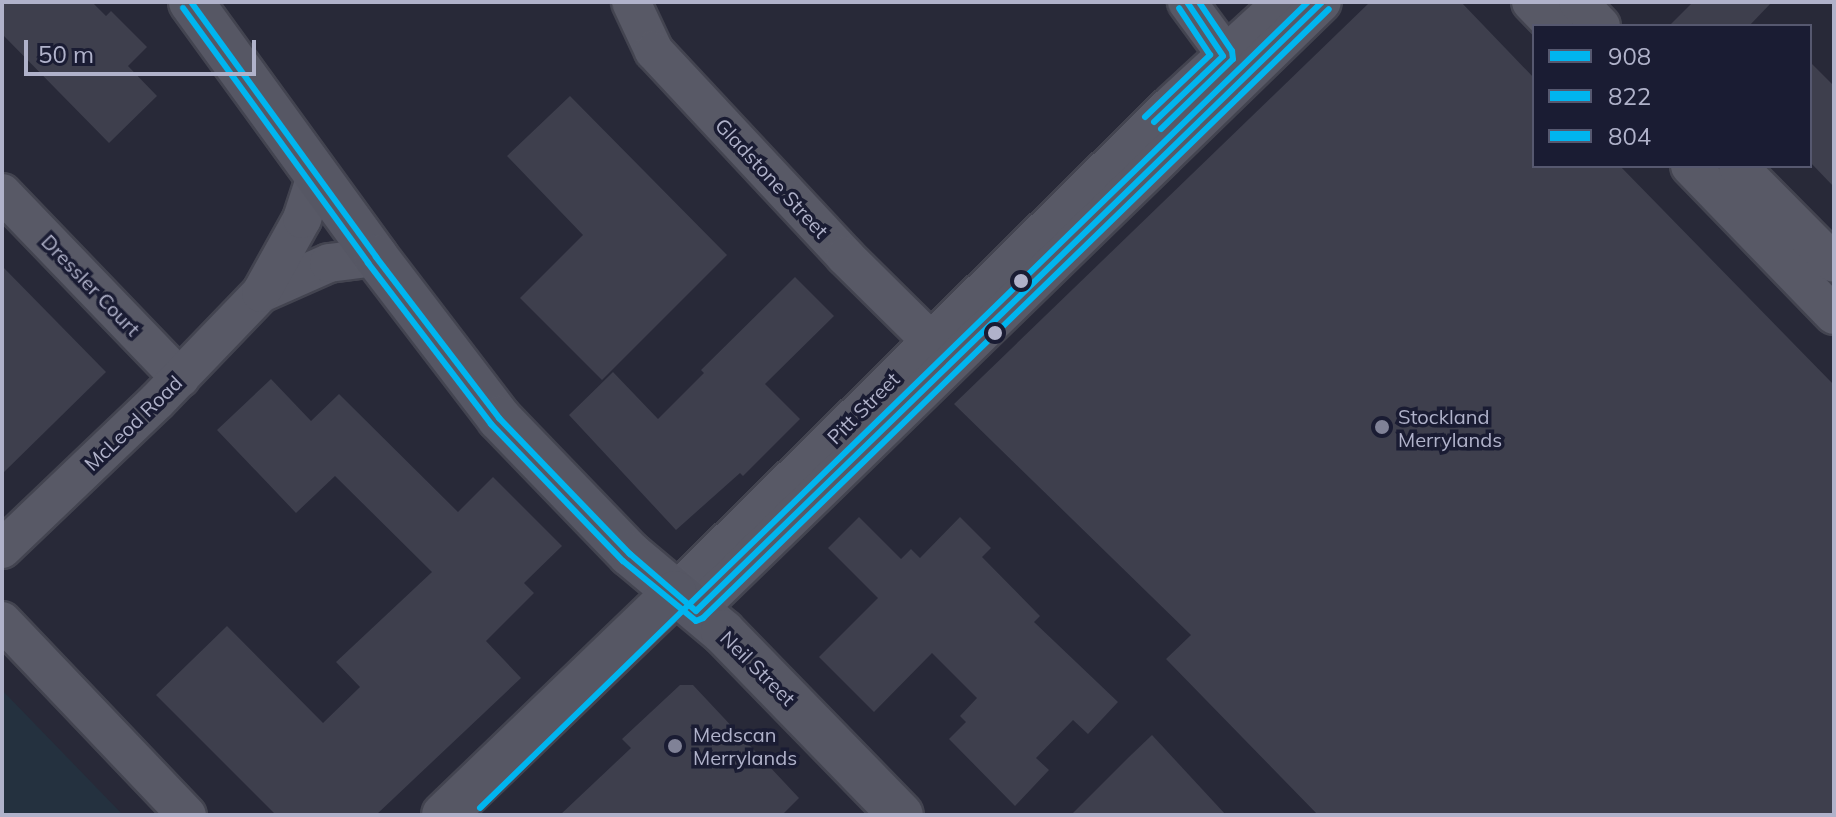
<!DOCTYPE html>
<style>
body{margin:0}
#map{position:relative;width:1836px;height:817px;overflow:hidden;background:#282938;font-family:Mulish,sans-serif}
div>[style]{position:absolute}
.green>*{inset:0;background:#24313f}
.building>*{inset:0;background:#3e3f4d}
.roads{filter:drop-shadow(2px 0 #434450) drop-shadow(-2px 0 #434450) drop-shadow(0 2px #434450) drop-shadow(0 -2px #434450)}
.street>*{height:38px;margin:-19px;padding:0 19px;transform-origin:19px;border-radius:19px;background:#585966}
.secondary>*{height:44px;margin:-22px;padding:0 22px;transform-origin:22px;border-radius:22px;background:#565764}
.bus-1>*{height:6px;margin:-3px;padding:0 3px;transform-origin:3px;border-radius:3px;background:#00b5ef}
.bus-2>*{height:6px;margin:-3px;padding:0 3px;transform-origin:3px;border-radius:3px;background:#00b5ef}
.bus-3>*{height:6px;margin:-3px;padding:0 3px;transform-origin:3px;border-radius:3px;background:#00b5ef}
.dots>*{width:22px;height:22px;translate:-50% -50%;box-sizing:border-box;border:4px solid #1a1c33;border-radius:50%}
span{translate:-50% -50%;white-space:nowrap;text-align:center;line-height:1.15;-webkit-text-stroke:7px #1a1c33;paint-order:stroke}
.street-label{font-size:20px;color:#b0b2ca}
.poi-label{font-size:20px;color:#b0b2ca}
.left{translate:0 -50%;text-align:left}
.frame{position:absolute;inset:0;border:4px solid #b0b2ca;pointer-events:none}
.legend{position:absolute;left:1532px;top:24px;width:280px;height:144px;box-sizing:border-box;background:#1a1c33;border:2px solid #56586f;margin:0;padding:10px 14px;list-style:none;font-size:24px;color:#b0b2ca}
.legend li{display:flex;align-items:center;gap:16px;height:40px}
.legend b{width:40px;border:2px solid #56586f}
.scale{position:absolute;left:24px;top:40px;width:232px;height:36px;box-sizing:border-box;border:4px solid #b0b2ca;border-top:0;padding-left:10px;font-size:24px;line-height:28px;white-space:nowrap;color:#b0b2ca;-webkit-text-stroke:6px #1a1c33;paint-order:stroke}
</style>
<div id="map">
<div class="green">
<i style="clip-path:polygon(2px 690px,123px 815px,2px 815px)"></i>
</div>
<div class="building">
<i style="clip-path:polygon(2px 2px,92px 2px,106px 16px,111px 11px,147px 47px,128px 66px,157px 96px,109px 143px,2px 34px)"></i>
<i style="clip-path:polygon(1370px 2px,1461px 2px,1534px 78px,1534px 166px,1620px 166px,1834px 385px,1834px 815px,1318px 815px,1166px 659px,1191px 635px,954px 404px)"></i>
<i style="clip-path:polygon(1693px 2px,1772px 2px,1749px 26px,1669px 26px)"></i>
<i style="clip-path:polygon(1810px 62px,1834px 86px,1834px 187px,1810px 162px)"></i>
<i style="clip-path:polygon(570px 96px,727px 255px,602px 380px,520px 298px,583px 235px,507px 156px)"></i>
<i style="clip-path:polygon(2px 266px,106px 372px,2px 474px)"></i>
<i style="clip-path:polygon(795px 277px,834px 316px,765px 384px,800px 419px,743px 476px,740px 473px,676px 530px,569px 415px,613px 372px,658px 419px,704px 373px,701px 370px)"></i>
<i style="clip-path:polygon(271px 379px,311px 421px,339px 394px,458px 512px,493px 477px,562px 546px,524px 583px,534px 593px,486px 641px,521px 678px,376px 815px,276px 815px,156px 695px,227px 626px,323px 723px,360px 687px,336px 662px,432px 572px,335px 476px,296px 513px,217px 430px)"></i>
<i style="clip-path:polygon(859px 517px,901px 559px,911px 549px,920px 558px,960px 517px,991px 548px,982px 557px,1040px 616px,1034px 622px,1118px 702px,1088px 734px,1073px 720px,1036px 758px,1049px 770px,1015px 806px,949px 739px,966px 722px,960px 716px,977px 698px,932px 653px,874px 712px,819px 657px,878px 598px,828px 548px)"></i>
<i style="clip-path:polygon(680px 685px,693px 685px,799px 798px,782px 815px,560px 815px,631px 748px,622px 739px)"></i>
<i style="clip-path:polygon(1152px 735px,1226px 815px,1071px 815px,1129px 757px)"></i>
</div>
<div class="roads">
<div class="street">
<i style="left:631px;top:2px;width:54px;rotate:64.9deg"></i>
<i style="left:654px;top:51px;width:280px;rotate:47deg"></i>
<i style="left:845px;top:256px;width:121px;rotate:44.7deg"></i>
<i style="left:1187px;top:2px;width:89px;rotate:53.6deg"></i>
<i style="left:1531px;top:2px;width:33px;rotate:46deg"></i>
<i style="left:1578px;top:2px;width:33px;rotate:46deg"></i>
<i style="left:1690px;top:166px;width:207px;rotate:46deg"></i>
<i style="left:1738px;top:166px;width:136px;rotate:45.3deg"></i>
<i style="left:2px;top:193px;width:257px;rotate:46.1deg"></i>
<i style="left:261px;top:293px;width:74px;rotate:-23.8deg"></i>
<i style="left:329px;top:263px;width:47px;rotate:-7.3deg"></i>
<i style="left:2px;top:549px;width:214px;rotate:-43.7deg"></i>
<i style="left:157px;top:401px;width:150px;rotate:-46.1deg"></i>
<i style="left:261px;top:293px;width:85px;rotate:-61deg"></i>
<i style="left:302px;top:219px;width:48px;rotate:-71.9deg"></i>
<i style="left:675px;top:593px;width:697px;rotate:-44.54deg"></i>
<i style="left:1172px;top:104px;width:151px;rotate:-42.6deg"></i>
<i style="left:696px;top:611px;width:873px;rotate:-44.21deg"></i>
<i style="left:2px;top:621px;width:268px;rotate:46.4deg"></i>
</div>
<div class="secondary">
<i style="left:191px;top:2px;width:315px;rotate:54deg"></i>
<i style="left:376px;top:257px;width:203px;rotate:52.6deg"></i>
<i style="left:499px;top:418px;width:189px;rotate:46.1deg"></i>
<i style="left:630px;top:554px;width:121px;rotate:40deg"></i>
<i style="left:723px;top:632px;width:255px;rotate:45.8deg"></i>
<i style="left:444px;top:815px;width:320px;rotate:-43.9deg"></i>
</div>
</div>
<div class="bus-1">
<i style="left:191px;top:2px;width:315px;rotate:54deg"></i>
<i style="left:376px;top:257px;width:203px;rotate:52.6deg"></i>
<i style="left:499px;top:418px;width:189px;rotate:46.1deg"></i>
<i style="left:630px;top:554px;width:87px;rotate:40.8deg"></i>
<i style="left:696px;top:611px;width:873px;rotate:-44.21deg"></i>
<i style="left:1154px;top:122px;width:95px;rotate:-43.7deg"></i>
<i style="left:1223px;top:56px;width:65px;rotate:-123.7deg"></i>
</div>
<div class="bus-2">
<i style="left:183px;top:8px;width:315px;rotate:54deg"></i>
<i style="left:368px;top:263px;width:203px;rotate:52.6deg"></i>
<i style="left:491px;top:424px;width:190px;rotate:46.1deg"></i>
<i style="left:623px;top:561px;width:94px;rotate:39.4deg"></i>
<i style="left:696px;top:621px;width:8px;rotate:-23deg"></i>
<i style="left:703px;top:618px;width:873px;rotate:-44.21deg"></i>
<i style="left:1161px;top:129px;width:100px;rotate:-44.2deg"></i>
<i style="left:1233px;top:59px;width:8px;rotate:-97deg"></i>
<i style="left:1232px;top:51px;width:59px;rotate:-124deg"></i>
</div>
<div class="bus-3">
<i style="left:1145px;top:117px;width:90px;rotate:-43.6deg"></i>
<i style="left:1210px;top:55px;width:56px;rotate:-123.4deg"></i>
<i style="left:480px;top:808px;width:1156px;rotate:-44.23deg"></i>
</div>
<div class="dots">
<i style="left:1021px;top:281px;background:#b0b2ca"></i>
<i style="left:995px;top:333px;background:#b0b2ca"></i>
<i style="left:1382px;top:427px;background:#808297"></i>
<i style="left:675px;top:746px;background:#808297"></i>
</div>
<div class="street-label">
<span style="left:772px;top:178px;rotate:47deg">Gladstone Street</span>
<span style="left:91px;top:285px;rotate:46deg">Dressler Court</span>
<span style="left:863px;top:408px;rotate:-45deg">Pitt Street</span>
<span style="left:133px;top:423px;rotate:-44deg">McLeod Road</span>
<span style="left:758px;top:668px;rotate:45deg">Neil Street</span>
</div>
<div class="poi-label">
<span class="left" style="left:1398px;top:428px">Stockland<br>Merrylands</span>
<span class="left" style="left:693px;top:746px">Medscan<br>Merrylands</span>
</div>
<div class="frame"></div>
<ul class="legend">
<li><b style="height:10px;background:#00b5ef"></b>908</li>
<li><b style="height:10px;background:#00b5ef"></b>822</li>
<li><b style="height:10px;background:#00b5ef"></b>804</li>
</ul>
<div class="scale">50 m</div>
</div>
